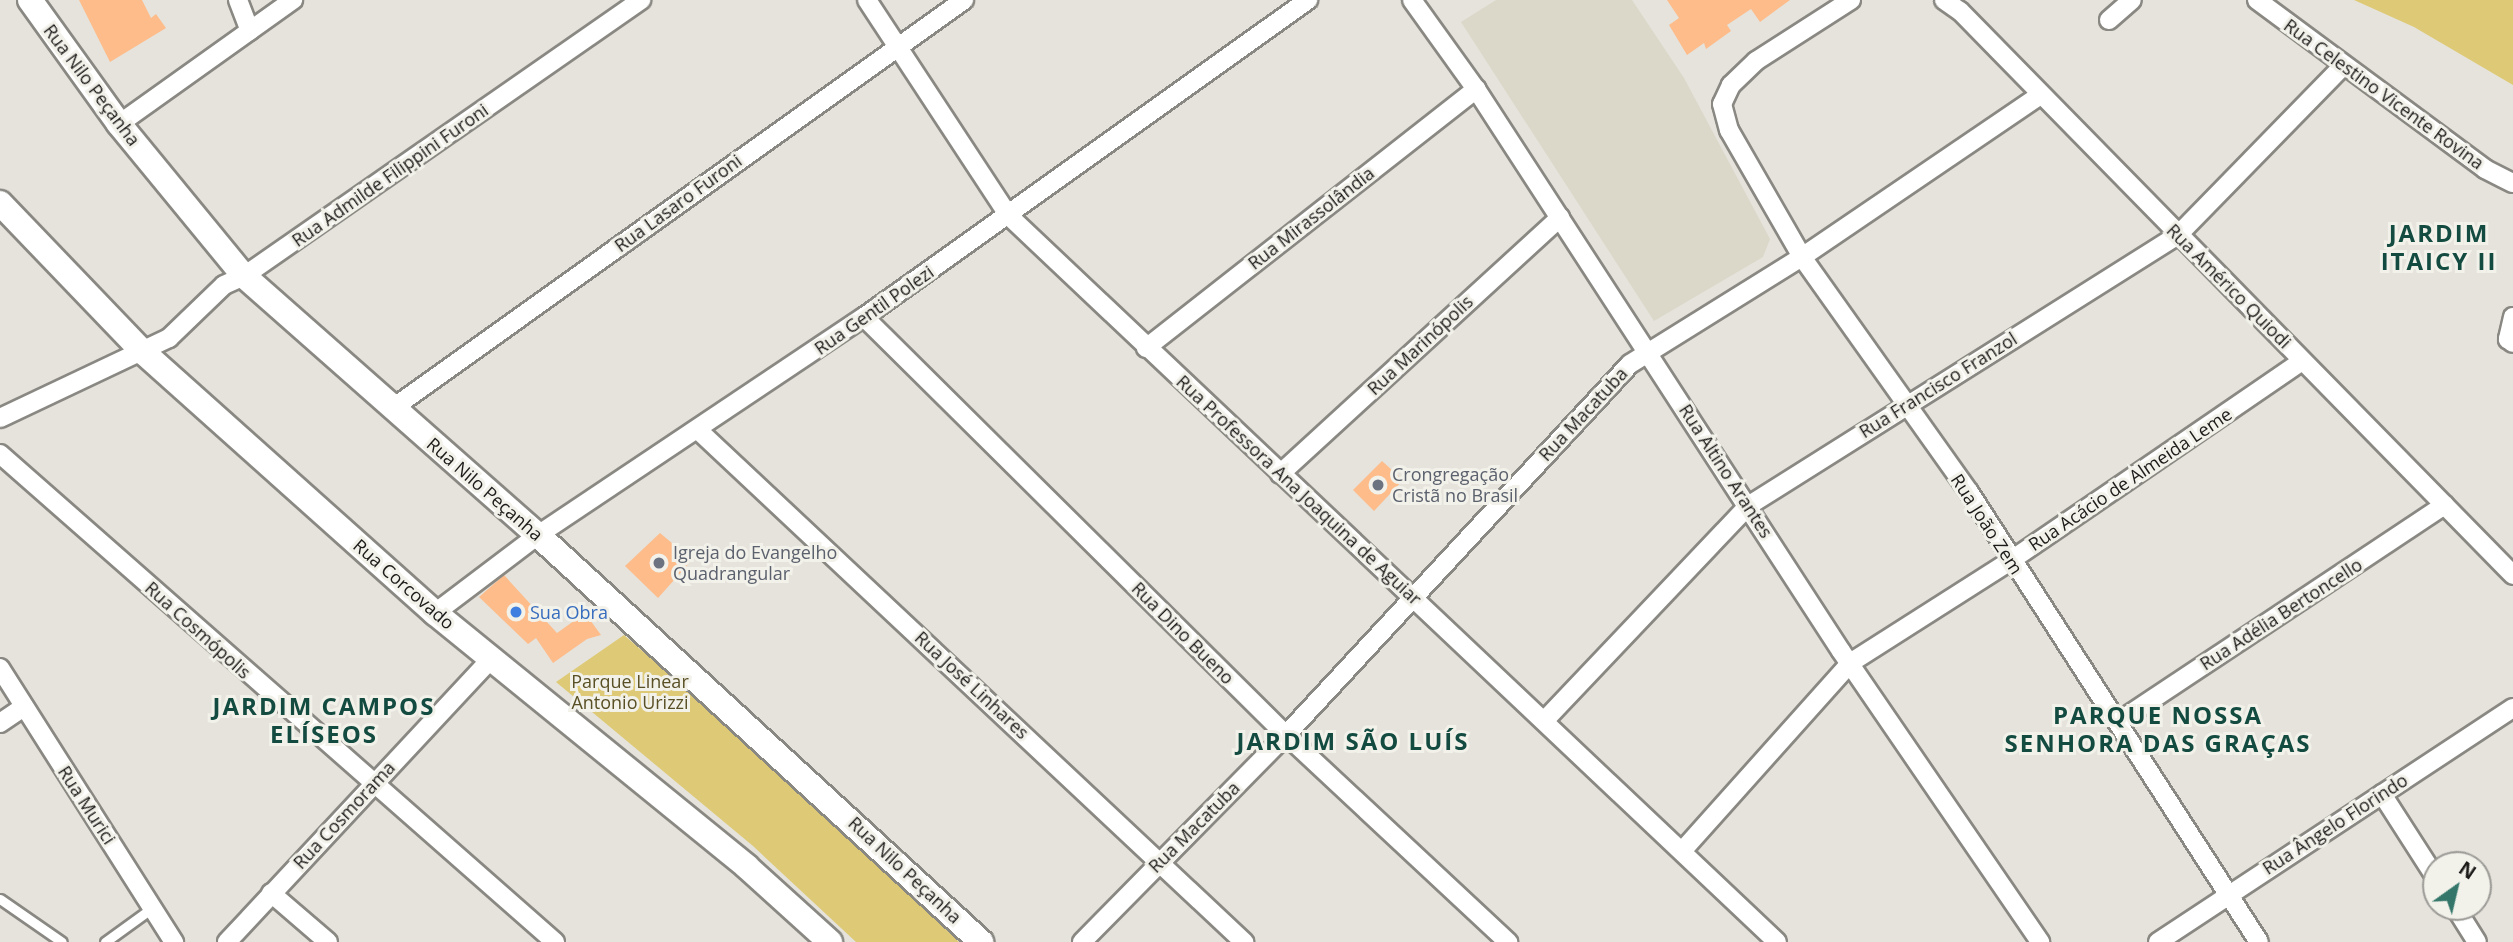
<!DOCTYPE html>
<meta charset="utf-8">
<style>
body{margin:0}
#map{position:relative;width:2513px;height:942px;overflow:hidden;background:#e5e3dc;font-family:"Open Sans",sans-serif}
div>[style]{position:absolute}
.built>*{inset:0;background:#dbd8c9}
.green>*{inset:0;background:#deca76}
.building>*{inset:0;background:#fdbc8a}
.roads{filter:drop-shadow(2px 0 #8a8882) drop-shadow(-2px 0 #8a8882) drop-shadow(0 2px #8a8882) drop-shadow(0 -2px #8a8882)}
.lane>*{height:9px;margin:-4.5px;padding:0 4.5px;transform-origin:4.5px;border-radius:4.5px;background:#fff}
.street>*{height:18px;margin:-9px;padding:0 9px;transform-origin:9px;border-radius:9px;background:#fff}
.secondary>*{height:24px;margin:-12px;padding:0 12px;transform-origin:12px;border-radius:12px;background:#fff}
.dots>*{width:19px;height:19px;translate:-50% -50%;box-sizing:border-box;border:4px solid #f2f1ea;border-radius:50%}
span{translate:-50% -50%;white-space:nowrap;text-align:center;line-height:1.15;-webkit-text-stroke:6px #f2f1ea;paint-order:stroke}
.street-label{font-size:18px;color:#1c1b19}
.worship-label{font-size:18px;color:#5b616d}
.left{translate:0 -50%;text-align:left}
.shop-label{font-size:18px;color:#366cbe}
.park-label{font-size:18px;color:#5a5025}
.district-label{font-size:24px;color:#134b41;font-weight:700;letter-spacing:2px}
.north{position:absolute;left:2422px;top:851px;width:70px;height:70px;box-sizing:border-box;background:#f2f1ea;border:2px solid #9c9b96;border-radius:50%;rotate:34deg;font-size:19px;font-weight:700;line-height:28px;text-align:center;color:#1c1b19}
.north::after{content:'';display:block;margin:auto;width:24px;height:32px;background:#34776a;clip-path:polygon(50% 0,100% 100%,50% 72%,0 100%)}
</style>
<div id="map">
<div class="built">
<i style="clip-path:polygon(1496px 0,1632px 0,1684px 78px,1770px 239px,1763px 257px,1654px 321px,1461px 22px)"></i>
</div>
<div class="green">
<i style="clip-path:polygon(2354px 0,2513px 0,2513px 85px,2414px 27px)"></i>
<i style="clip-path:polygon(624px 635px,797px 786px,959px 942px,856px 942px,753px 846px,556px 682px)"></i>
</div>
<div class="building">
<i style="clip-path:polygon(79px 0,142px 0,151px 18px,156px 14px,166px 28px,110px 62px)"></i>
<i style="clip-path:polygon(1667px 0,1790px 0,1760px 22px,1751px 9px,1727px 25px,1731px 31px,1706px 49px,1704px 43px,1687px 55px,1669px 25px,1679px 18px)"></i>
<i style="clip-path:polygon(1382px 461px,1403px 480px,1374px 511px,1353px 490px)"></i>
<i style="clip-path:polygon(660px 533px,692px 560px,658px 598px,625px 566px)"></i>
<i style="clip-path:polygon(504px 575px,557px 633px,585px 613px,601px 635px,587px 639px,553px 663px,536px 638px,528px 644px,479px 597px)"></i>
</div>
<div class="roads">
<div class="lane">
<i style="left:0;top:899px;width:75px;rotate:34.7deg"></i>
<i style="left:105px;top:942px;width:58px;rotate:-35.9deg"></i>
</div>
<div class="street">
<i style="left:238px;top:0;width:33px;rotate:69deg"></i>
<i style="left:867px;top:0;width:257px;rotate:56.7deg"></i>
<i style="left:1008px;top:215px;width:1058px;rotate:43.39deg"></i>
<i style="left:1412px;top:0;width:110px;rotate:54.3deg"></i>
<i style="left:1476px;top:89px;width:670px;rotate:57deg"></i>
<i style="left:1841px;top:651px;width:353px;rotate:55.6deg"></i>
<i style="left:1851px;top:0;width:113px;rotate:147.3deg"></i>
<i style="left:1756px;top:61px;width:35px;rotate:136deg"></i>
<i style="left:1731px;top:85px;width:21px;rotate:115deg"></i>
<i style="left:1722px;top:104px;width:27px;rotate:75deg"></i>
<i style="left:1729px;top:130px;width:146px;rotate:60.1deg"></i>
<i style="left:1802px;top:257px;width:288px;rotate:54.6deg"></i>
<i style="left:1969px;top:492px;width:535px;rotate:57.2deg"></i>
<i style="left:1944px;top:0;width:19px;rotate:35deg"></i>
<i style="left:1960px;top:11px;width:790px;rotate:45.56deg"></i>
<i style="left:2257px;top:0;width:284px;rotate:36.5deg"></i>
<i style="left:2485px;top:169px;width:31px;rotate:27deg"></i>
<i style="left:2109px;top:20px;width:30px;rotate:-41deg"></i>
<i style="left:119px;top:124px;width:214px;rotate:-35.5deg"></i>
<i style="left:864px;top:317px;width:594px;rotate:44.73deg"></i>
<i style="left:1286px;top:735px;width:304px;rotate:43deg"></i>
<i style="left:2513px;top:317px;width:23px;rotate:103deg"></i>
<i style="left:2508px;top:339px;width:6px;rotate:39deg"></i>
<i style="left:1146px;top:348px;width:420px;rotate:-38.1deg"></i>
<i style="left:393px;top:408px;width:702px;rotate:-35.55deg"></i>
<i style="left:0;top:418px;width:187px;rotate:-25.3deg"></i>
<i style="left:169px;top:338px;width:76px;rotate:-43.9deg"></i>
<i style="left:224px;top:285px;width:22px;rotate:-24deg"></i>
<i style="left:244px;top:276px;width:484px;rotate:-34.8deg"></i>
<i style="left:698px;top:430px;width:749px;rotate:43.16deg"></i>
<i style="left:0;top:454px;width:739px;rotate:41.32deg"></i>
<i style="left:1280px;top:474px;width:380px;rotate:-42.5deg"></i>
<i style="left:435px;top:613px;width:129px;rotate:-37.1deg"></i>
<i style="left:538px;top:535px;width:392px;rotate:-33.8deg"></i>
<i style="left:864px;top:317px;width:546px;rotate:-35.53deg"></i>
<i style="left:0;top:668px;width:325px;rotate:57.6deg"></i>
<i style="left:1545px;top:720px;width:295px;rotate:-46.5deg"></i>
<i style="left:1748px;top:506px;width:508px;rotate:-32.22deg"></i>
<i style="left:2178px;top:235px;width:236px;rotate:-45.7deg"></i>
<i style="left:2118px;top:722px;width:392px;rotate:-33.6deg"></i>
<i style="left:0;top:723px;width:29px;rotate:-34deg"></i>
<i style="left:2382px;top:794px;width:100px;rotate:57.3deg"></i>
<i style="left:1683px;top:850px;width:251px;rotate:-48.2deg"></i>
<i style="left:1850px;top:663px;width:190px;rotate:-32.5deg"></i>
<i style="left:2010px;top:561px;width:354px;rotate:-34.4deg"></i>
<i style="left:271px;top:893px;width:75px;rotate:40.7deg"></i>
<i style="left:2455px;top:907px;width:41px;rotate:57.8deg"></i>
<i style="left:227px;top:942px;width:387px;rotate:-47deg"></i>
<i style="left:1082px;top:942px;width:291px;rotate:-45.4deg"></i>
<i style="left:1286px;top:735px;width:506px;rotate:-47.16deg"></i>
<i style="left:1630px;top:364px;width:203px;rotate:-31.9deg"></i>
<i style="left:1802px;top:257px;width:288px;rotate:-34.2deg"></i>
<i style="left:2158px;top:942px;width:425px;rotate:-33.4deg"></i>
</div>
<div class="secondary">
<i style="left:30px;top:0;width:153px;rotate:54.3deg"></i>
<i style="left:119px;top:124px;width:197px;rotate:50.6deg"></i>
<i style="left:244px;top:276px;width:392px;rotate:41.4deg"></i>
<i style="left:538px;top:535px;width:602px;rotate:42.57deg"></i>
<i style="left:0;top:203px;width:207px;rotate:46.2deg"></i>
<i style="left:143px;top:352px;width:392px;rotate:41.8deg"></i>
<i style="left:435px;top:613px;width:402px;rotate:39.1deg"></i>
<i style="left:747px;top:867px;width:112px;rotate:42.1deg"></i>
</div>
</div>
<div class="dots">
<i style="left:1378px;top:485px;background:#6b7280"></i>
<i style="left:659px;top:563px;background:#6b7280"></i>
<i style="left:516px;top:612px;background:#3f7fe0"></i>
</div>
<div class="street-label">
<span style="left:92px;top:85px;rotate:53deg">Rua Nilo Peçanha</span>
<span style="left:2384px;top:94px;rotate:36deg">Rua Celestino Vicente Rovina</span>
<span style="left:390px;top:175px;rotate:-35deg">Rua Admilde Filippini Furoni</span>
<span style="left:678px;top:203px;rotate:-36deg">Rua Lasaro Furoni</span>
<span style="left:1311px;top:218px;rotate:-38deg">Rua Mirassolândia</span>
<span style="left:2229px;top:286px;rotate:45deg">Rua Américo Quiodi</span>
<span style="left:874px;top:310px;rotate:-35deg">Rua Gentil Polezi</span>
<span style="left:1420px;top:345px;rotate:-43deg">Rua Marinópolis</span>
<span style="left:1938px;top:385px;rotate:-32deg">Rua Francisco Franzol</span>
<span style="left:1583px;top:414px;rotate:-47deg">Rua Macatuba</span>
<span style="left:1726px;top:471px;rotate:57deg">Rua Altino Arantes</span>
<span style="left:2130px;top:479px;rotate:-34deg">Rua Acácio de Almeida Leme</span>
<span style="left:485px;top:489px;rotate:41deg">Rua Nilo Peçanha</span>
<span style="left:1299px;top:490px;rotate:43deg">Rua Professora Ana Joaquina de Aguiar</span>
<span style="left:1987px;top:524px;rotate:57deg">Rua João Zem</span>
<span style="left:404px;top:584px;rotate:41deg">Rua Corcovado</span>
<span style="left:2281px;top:614px;rotate:-33deg">Rua Adélia Bertoncello</span>
<span style="left:198px;top:630px;rotate:42deg">Rua Cosmópolis</span>
<span style="left:1183px;top:633px;rotate:45deg">Rua Dino Bueno</span>
<span style="left:972px;top:685px;rotate:43deg">Rua José Linhares</span>
<span style="left:87px;top:805px;rotate:57deg">Rua Murici</span>
<span style="left:344px;top:815px;rotate:-47deg">Rua Cosmorama</span>
<span style="left:2335px;top:824px;rotate:-33deg">Rua Ângelo Florindo</span>
<span style="left:1194px;top:827px;rotate:-45deg">Rua Macatuba</span>
<span style="left:905px;top:870px;rotate:43deg">Rua Nilo Peçanha</span>
</div>
<div class="worship-label">
<span class="left" style="left:1392px;top:485px">Crongregação<br>Cristã no Brasil</span>
<span class="left" style="left:673px;top:563px">Igreja do Evangelho<br>Quadrangular</span>
</div>
<div class="shop-label">
<span class="left" style="left:530px;top:612px">Sua Obra</span>
</div>
<div class="park-label">
<span style="left:630px;top:692px">Parque Linear<br>Antonio Urizzi</span>
</div>
<div class="district-label">
<span style="left:2439px;top:247px">JARDIM<br>ITAICY II</span>
<span style="left:324px;top:720px">JARDIM CAMPOS<br>ELÍSEOS</span>
<span style="left:2158px;top:729px">PARQUE NOSSA<br>SENHORA DAS GRAÇAS</span>
<span style="left:1353px;top:741px">JARDIM SÃO LUÍS</span>
</div>
<div class="north">N</div>
</div>
